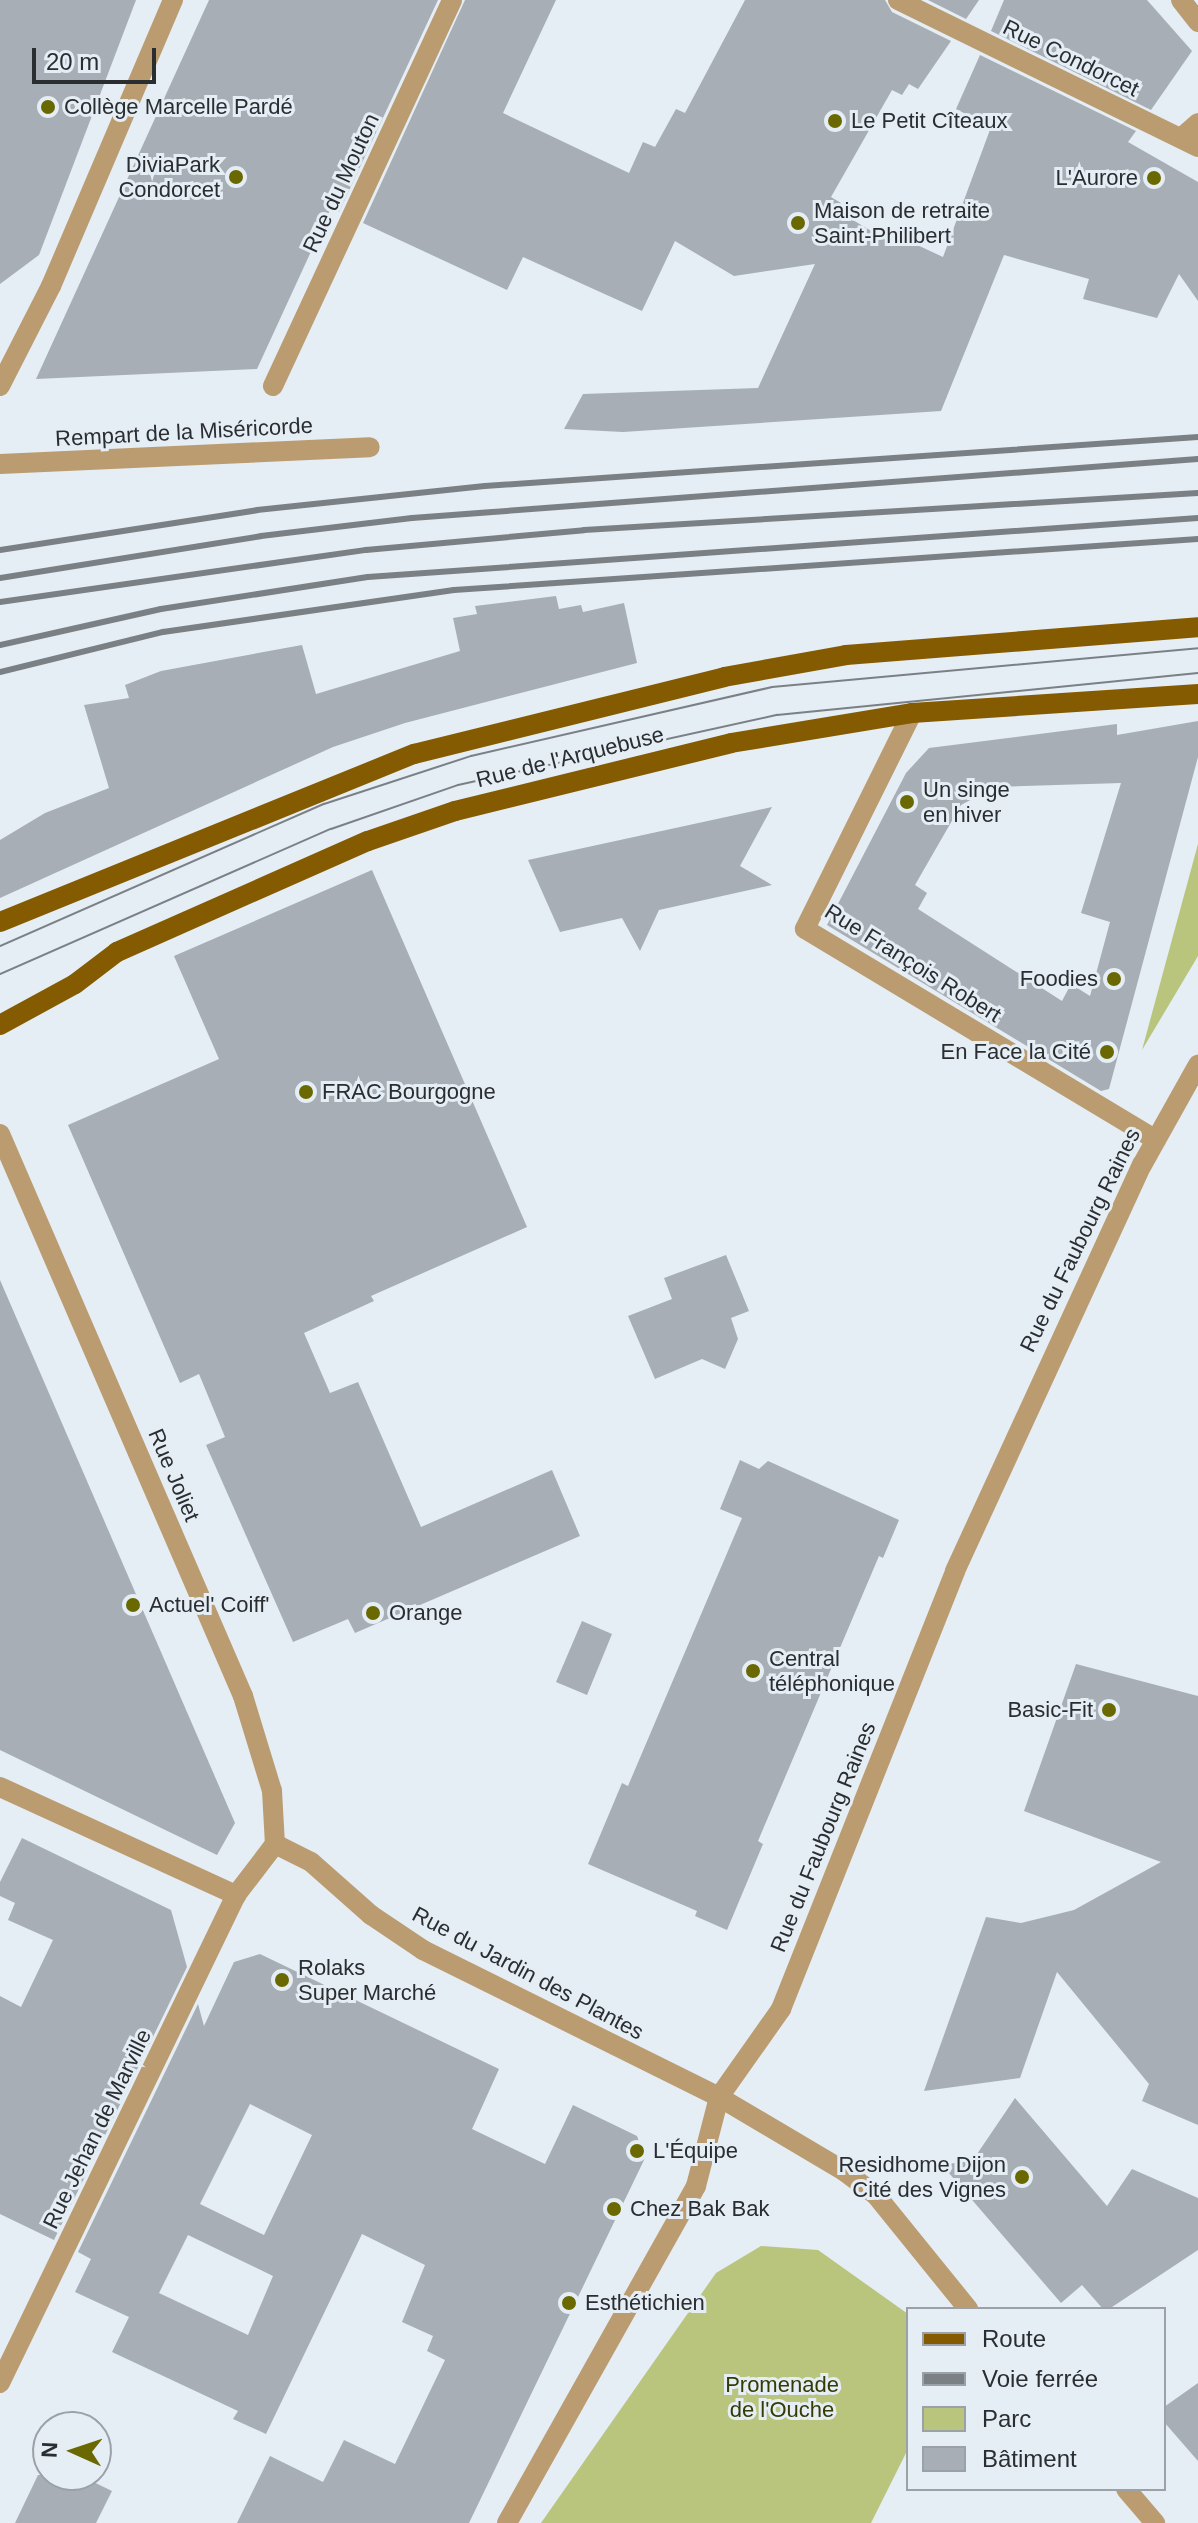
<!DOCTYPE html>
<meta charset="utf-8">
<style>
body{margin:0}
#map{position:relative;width:1198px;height:2523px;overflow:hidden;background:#e5edf5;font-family:Helvetica,sans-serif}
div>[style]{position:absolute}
.green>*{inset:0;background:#b9c47d}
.building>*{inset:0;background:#a7aeb6}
.minor>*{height:20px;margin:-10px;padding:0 10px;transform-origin:10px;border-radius:10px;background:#ba9c70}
.major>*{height:20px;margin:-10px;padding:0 10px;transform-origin:10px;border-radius:10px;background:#855b01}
.tram>*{height:2px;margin:-1px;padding:0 1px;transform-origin:1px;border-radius:1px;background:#7b8085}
.rail>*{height:6px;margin:-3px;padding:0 3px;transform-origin:3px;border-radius:3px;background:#7b8085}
.dots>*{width:22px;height:22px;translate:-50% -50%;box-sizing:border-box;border:4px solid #e5edf5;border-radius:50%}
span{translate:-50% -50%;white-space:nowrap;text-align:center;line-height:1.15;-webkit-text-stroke:6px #e5edf5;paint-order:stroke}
.street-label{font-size:22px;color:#2b2e31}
.poi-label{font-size:22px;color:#2b2e31}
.left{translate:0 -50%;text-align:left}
.right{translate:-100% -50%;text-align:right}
.park-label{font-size:22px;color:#353b03}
.legend{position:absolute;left:906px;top:2307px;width:260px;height:184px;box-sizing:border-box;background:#e5edf5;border:2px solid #9ba1a7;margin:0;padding:10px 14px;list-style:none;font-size:24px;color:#2b2e31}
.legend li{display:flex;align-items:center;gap:16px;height:40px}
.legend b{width:40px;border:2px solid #9ba1a7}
.north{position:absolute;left:32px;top:2411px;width:80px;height:80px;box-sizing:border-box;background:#e5edf5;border:2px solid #9ba1a7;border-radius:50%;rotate:273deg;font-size:22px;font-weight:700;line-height:32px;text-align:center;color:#2b2e31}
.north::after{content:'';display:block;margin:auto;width:28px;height:36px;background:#6a6801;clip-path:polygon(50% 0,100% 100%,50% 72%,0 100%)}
.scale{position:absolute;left:32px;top:48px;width:124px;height:36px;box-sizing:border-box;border:4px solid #2b2e31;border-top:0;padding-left:10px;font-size:24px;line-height:28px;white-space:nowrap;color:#2b2e31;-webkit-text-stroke:6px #e5edf5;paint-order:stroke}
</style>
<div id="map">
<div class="green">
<i style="clip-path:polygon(1198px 844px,1198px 956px,1142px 1050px)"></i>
<i style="clip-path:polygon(761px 2246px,818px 2250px,908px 2314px,908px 2449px,871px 2523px,541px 2523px,716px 2273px)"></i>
</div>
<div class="building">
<i style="clip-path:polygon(0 0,136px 0,39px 255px,0 284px)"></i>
<i style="clip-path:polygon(209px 0,438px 0,339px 212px,331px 208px,257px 369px,36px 379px)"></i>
<i style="clip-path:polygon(465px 0,556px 0,503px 113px,629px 173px,643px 142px,655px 147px,676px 109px,685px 113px,745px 0,885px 0,892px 12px,951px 41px,918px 89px,909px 84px,902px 95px,892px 90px,831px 197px,841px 203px,836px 210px,895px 245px,898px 236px,943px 257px,991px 127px,956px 109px,980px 55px,1136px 131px,1128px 142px,1198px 182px,1198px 301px,1179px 274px,1157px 318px,1083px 299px,1089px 279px,1004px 255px,941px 411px,623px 432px,564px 429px,583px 394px,758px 388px,815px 264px,734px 276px,675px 241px,642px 311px,523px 257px,507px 290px,363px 223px)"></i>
<i style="clip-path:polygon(928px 0,979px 0,966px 19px)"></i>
<i style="clip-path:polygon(1004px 0,1147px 0,1192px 51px,1151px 110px,991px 31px)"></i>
<i style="clip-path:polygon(556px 596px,559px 609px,581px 605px,583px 612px,624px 603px,637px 663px,405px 723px,333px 747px,0 898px,0 840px,45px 813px,109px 788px,84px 705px,129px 698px,125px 685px,161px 671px,302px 645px,316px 694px,460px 651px,453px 618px,477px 614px,475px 606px)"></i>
<i style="clip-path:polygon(evenodd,1198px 721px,1198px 757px,1109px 1089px,1101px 1091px,827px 925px,906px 773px,929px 748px,1117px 724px,1117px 735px,1198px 721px,1121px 783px,1081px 913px,1110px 922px,1090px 996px,1071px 984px,1062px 1001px,918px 909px,927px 893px,915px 885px,961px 805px,995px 787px,1121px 783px)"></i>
<i style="clip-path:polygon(772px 807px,740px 866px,772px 885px,659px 910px,640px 951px,622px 918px,560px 932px,528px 860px)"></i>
<i style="clip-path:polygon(372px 870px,527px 1227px,371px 1296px,374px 1301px,304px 1333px,330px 1393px,358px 1382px,421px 1527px,552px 1470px,580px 1536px,355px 1633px,348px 1619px,293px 1642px,206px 1445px,225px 1437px,199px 1374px,180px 1383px,68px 1125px,219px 1059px,174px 956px)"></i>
<i style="clip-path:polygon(726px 1255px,749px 1311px,731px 1318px,738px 1339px,725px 1369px,702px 1359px,655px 1379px,628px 1316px,672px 1299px,664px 1278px)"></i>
<i style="clip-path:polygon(0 1280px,235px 1823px,217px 1855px,0 1750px)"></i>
<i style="clip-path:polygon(740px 1460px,759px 1469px,768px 1461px,899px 1520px,883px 1558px,879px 1556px,758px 1841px,763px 1844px,727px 1930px,695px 1916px,697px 1911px,588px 1864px,622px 1783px,628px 1786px,742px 1518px,720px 1509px)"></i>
<i style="clip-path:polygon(582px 1621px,612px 1634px,587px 1695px,556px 1682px)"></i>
<i style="clip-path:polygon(1076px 1664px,1198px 1696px,1198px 2125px,1142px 2101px,1149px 2084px,1057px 1972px,1020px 2078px,924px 2091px,986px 1917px,1021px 1923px,1074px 1910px,1161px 1862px,1024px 1811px)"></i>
<i style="clip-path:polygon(22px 1838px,171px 1910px,187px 1967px,54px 2240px,0 2214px,0 1996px,21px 2007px,53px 1940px,8px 1920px,15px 1903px,0 1896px,0 1882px)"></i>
<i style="clip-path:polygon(evenodd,260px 1954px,499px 2069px,472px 2129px,545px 2164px,573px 2105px,637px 2136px,645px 2158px,469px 2523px,237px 2523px,270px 2456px,323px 2482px,344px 2440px,395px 2464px,445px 2360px,427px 2351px,433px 2336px,402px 2322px,425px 2265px,362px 2234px,266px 2434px,233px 2419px,238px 2411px,112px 2352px,129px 2317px,75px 2292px,91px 2259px,78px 2252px,198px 2004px,204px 2026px,234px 1962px,260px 1954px,250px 2104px,312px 2135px,264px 2235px,200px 2204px,250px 2104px,260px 1954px,188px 2235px,273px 2276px,248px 2335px,159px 2293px,188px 2235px)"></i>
<i style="clip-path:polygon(1015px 2098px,1107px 2206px,1132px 2169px,1198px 2198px,1198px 2250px,1109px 2309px,1103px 2309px,1082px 2285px,1061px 2303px,942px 2165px,973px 2160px)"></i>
<i style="clip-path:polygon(1198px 2383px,1198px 2461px,1164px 2422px,1164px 2407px)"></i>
<i style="clip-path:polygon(38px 2475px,79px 2475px,112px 2491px,96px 2523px,15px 2523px)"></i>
</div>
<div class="minor">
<i style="left:898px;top:0;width:334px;rotate:26.1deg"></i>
<i style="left:1181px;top:0;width:28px;rotate:52deg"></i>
<i style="left:1181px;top:138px;width:23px;rotate:-41deg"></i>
<i style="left:0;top:386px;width:112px;rotate:-63deg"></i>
<i style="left:51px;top:286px;width:311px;rotate:-66.9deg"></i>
<i style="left:273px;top:386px;width:425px;rotate:-65.1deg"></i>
<i style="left:0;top:464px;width:370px;rotate:-2.6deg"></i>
<i style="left:912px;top:713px;width:241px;rotate:116.4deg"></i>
<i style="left:805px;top:929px;width:408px;rotate:31deg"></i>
<i style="left:0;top:1134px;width:612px;rotate:66.62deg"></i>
<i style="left:243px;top:1696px;width:99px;rotate:73deg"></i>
<i style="left:272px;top:1791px;width:53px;rotate:86.8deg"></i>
<i style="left:0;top:1787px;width:260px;rotate:24.6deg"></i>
<i style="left:275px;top:1844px;width:40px;rotate:26.6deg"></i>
<i style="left:311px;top:1862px;width:80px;rotate:41.5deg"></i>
<i style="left:371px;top:1915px;width:63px;rotate:33.9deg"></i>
<i style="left:423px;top:1950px;width:330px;rotate:26.4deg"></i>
<i style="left:719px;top:2097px;width:145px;rotate:30.6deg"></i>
<i style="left:844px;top:2171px;width:39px;rotate:37deg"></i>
<i style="left:875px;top:2194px;width:148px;rotate:51deg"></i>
<i style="left:0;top:2383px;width:542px;rotate:-64.19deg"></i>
<i style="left:236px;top:1895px;width:64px;rotate:-52.6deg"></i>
<i style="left:1126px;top:2489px;width:45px;rotate:49.5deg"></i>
<i style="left:507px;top:2523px;width:386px;rotate:-60.7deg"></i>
<i style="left:696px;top:2186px;width:92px;rotate:-75.5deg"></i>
<i style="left:719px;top:2097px;width:108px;rotate:-54.8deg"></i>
<i style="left:781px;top:2009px;width:471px;rotate:-68.3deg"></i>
<i style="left:955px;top:1571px;width:447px;rotate:-65.3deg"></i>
<i style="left:1142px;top:1165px;width:115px;rotate:-60.8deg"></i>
</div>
<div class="major">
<i style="left:0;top:922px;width:447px;rotate:-22.1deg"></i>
<i style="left:414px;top:754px;width:319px;rotate:-13.9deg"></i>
<i style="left:724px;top:677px;width:124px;rotate:-10.2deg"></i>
<i style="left:846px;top:655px;width:353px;rotate:-4.5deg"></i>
<i style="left:0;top:1025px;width:85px;rotate:-28.7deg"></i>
<i style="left:75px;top:984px;width:53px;rotate:-37.3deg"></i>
<i style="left:117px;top:952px;width:274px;rotate:-23.9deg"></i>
<i style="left:368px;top:841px;width:92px;rotate:-19deg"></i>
<i style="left:455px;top:811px;width:284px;rotate:-13.8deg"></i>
<i style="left:731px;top:743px;width:183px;rotate:-9.4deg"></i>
<i style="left:912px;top:713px;width:287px;rotate:-3.8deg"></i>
</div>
<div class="tram">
<i style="left:0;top:946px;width:354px;rotate:-23.7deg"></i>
<i style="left:324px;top:804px;width:155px;rotate:-18.1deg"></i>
<i style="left:471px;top:756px;width:309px;rotate:-12.9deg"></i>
<i style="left:772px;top:687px;width:428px;rotate:-5.2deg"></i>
<i style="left:0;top:974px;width:361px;rotate:-23.7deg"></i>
<i style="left:331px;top:829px;width:134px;rotate:-19.1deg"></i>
<i style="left:458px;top:785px;width:327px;rotate:-12.4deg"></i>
<i style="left:777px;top:715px;width:423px;rotate:-5.7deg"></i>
</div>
<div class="rail">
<i style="left:0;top:550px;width:260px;rotate:-8.8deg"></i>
<i style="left:257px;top:510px;width:229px;rotate:-6deg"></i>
<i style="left:485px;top:486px;width:715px;rotate:-3.93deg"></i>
<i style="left:0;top:578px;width:264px;rotate:-9.1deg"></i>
<i style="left:261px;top:536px;width:152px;rotate:-6.8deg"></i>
<i style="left:412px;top:518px;width:788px;rotate:-4.29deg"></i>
<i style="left:0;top:602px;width:370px;rotate:-8.1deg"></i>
<i style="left:366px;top:550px;width:219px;rotate:-5.2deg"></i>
<i style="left:584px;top:530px;width:615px;rotate:-3.45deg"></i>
<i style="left:0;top:645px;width:165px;rotate:-12.6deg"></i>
<i style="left:161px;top:609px;width:209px;rotate:-8.8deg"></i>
<i style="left:368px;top:577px;width:832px;rotate:-4.07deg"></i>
<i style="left:0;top:672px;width:168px;rotate:-13.8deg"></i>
<i style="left:163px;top:632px;width:294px;rotate:-8.2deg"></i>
<i style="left:454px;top:590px;width:746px;rotate:-3.92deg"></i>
</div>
<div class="dots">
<i style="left:48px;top:107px;background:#6a6801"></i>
<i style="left:835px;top:121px;background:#6a6801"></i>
<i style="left:236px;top:177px;background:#6a6801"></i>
<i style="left:1154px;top:178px;background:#6a6801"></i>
<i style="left:798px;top:223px;background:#6a6801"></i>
<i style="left:907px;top:802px;background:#6a6801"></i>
<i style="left:1114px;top:979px;background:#6a6801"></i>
<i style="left:1107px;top:1052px;background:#6a6801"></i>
<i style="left:306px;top:1092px;background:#6a6801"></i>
<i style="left:133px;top:1605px;background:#6a6801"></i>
<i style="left:373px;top:1613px;background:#6a6801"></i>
<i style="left:753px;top:1671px;background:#6a6801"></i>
<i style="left:1109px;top:1710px;background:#6a6801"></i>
<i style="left:282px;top:1980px;background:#6a6801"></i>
<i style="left:637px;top:2151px;background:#6a6801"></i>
<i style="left:1022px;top:2177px;background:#6a6801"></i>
<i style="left:614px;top:2209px;background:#6a6801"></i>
<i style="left:569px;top:2303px;background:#6a6801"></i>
</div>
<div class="street-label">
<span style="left:1071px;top:58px;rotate:26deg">Rue Condorcet</span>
<span style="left:341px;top:183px;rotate:-65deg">Rue du Mouton</span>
<span style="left:184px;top:432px;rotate:-3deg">Rempart de la Miséricorde</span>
<span style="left:570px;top:757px;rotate:-14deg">Rue de l'Arquebuse</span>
<span style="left:913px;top:963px;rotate:32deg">Rue François Robert</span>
<span style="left:1080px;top:1240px;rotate:-64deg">Rue du Faubourg Raines</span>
<span style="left:174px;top:1475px;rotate:67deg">Rue Joliet</span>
<span style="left:823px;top:1837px;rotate:-68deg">Rue du Faubourg Raines</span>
<span style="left:528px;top:1973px;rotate:28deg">Rue du Jardin des Plantes</span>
<span style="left:97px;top:2129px;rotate:-64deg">Rue Jehan de Marville</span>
</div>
<div class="poi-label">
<span class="left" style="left:64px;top:107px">Collège Marcelle Pardé</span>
<span class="left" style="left:851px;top:121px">Le Petit Cîteaux</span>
<span class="right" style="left:220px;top:177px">DiviaPark<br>Condorcet</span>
<span class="right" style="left:1138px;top:178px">L'Aurore</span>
<span class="left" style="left:814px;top:223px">Maison de retraite<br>Saint-Philibert</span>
<span class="left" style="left:923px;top:802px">Un singe<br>en hiver</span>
<span class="right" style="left:1098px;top:979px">Foodies</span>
<span class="right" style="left:1091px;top:1052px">En Face la Cité</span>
<span class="left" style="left:322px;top:1092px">FRAC Bourgogne</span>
<span class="left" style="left:149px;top:1605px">Actuel' Coiff'</span>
<span class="left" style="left:389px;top:1613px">Orange</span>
<span class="left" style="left:769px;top:1671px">Central<br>téléphonique</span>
<span class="right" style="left:1093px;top:1710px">Basic-Fit</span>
<span class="left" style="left:298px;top:1980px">Rolaks<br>Super Marché</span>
<span class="left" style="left:653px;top:2151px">L'Équipe</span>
<span class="right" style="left:1006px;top:2177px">Residhome Dijon<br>Cité des Vignes</span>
<span class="left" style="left:630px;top:2209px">Chez Bak Bak</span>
<span class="left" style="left:585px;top:2303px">Esthétichien</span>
</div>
<div class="park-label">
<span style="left:782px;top:2397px">Promenade<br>de l'Ouche</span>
</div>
<ul class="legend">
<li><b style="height:10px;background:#855b01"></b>Route</li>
<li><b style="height:10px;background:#7b8085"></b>Voie ferrée</li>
<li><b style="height:22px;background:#b9c47d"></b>Parc</li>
<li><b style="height:22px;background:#a7aeb6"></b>Bâtiment</li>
</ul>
<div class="north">N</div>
<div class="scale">20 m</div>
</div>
